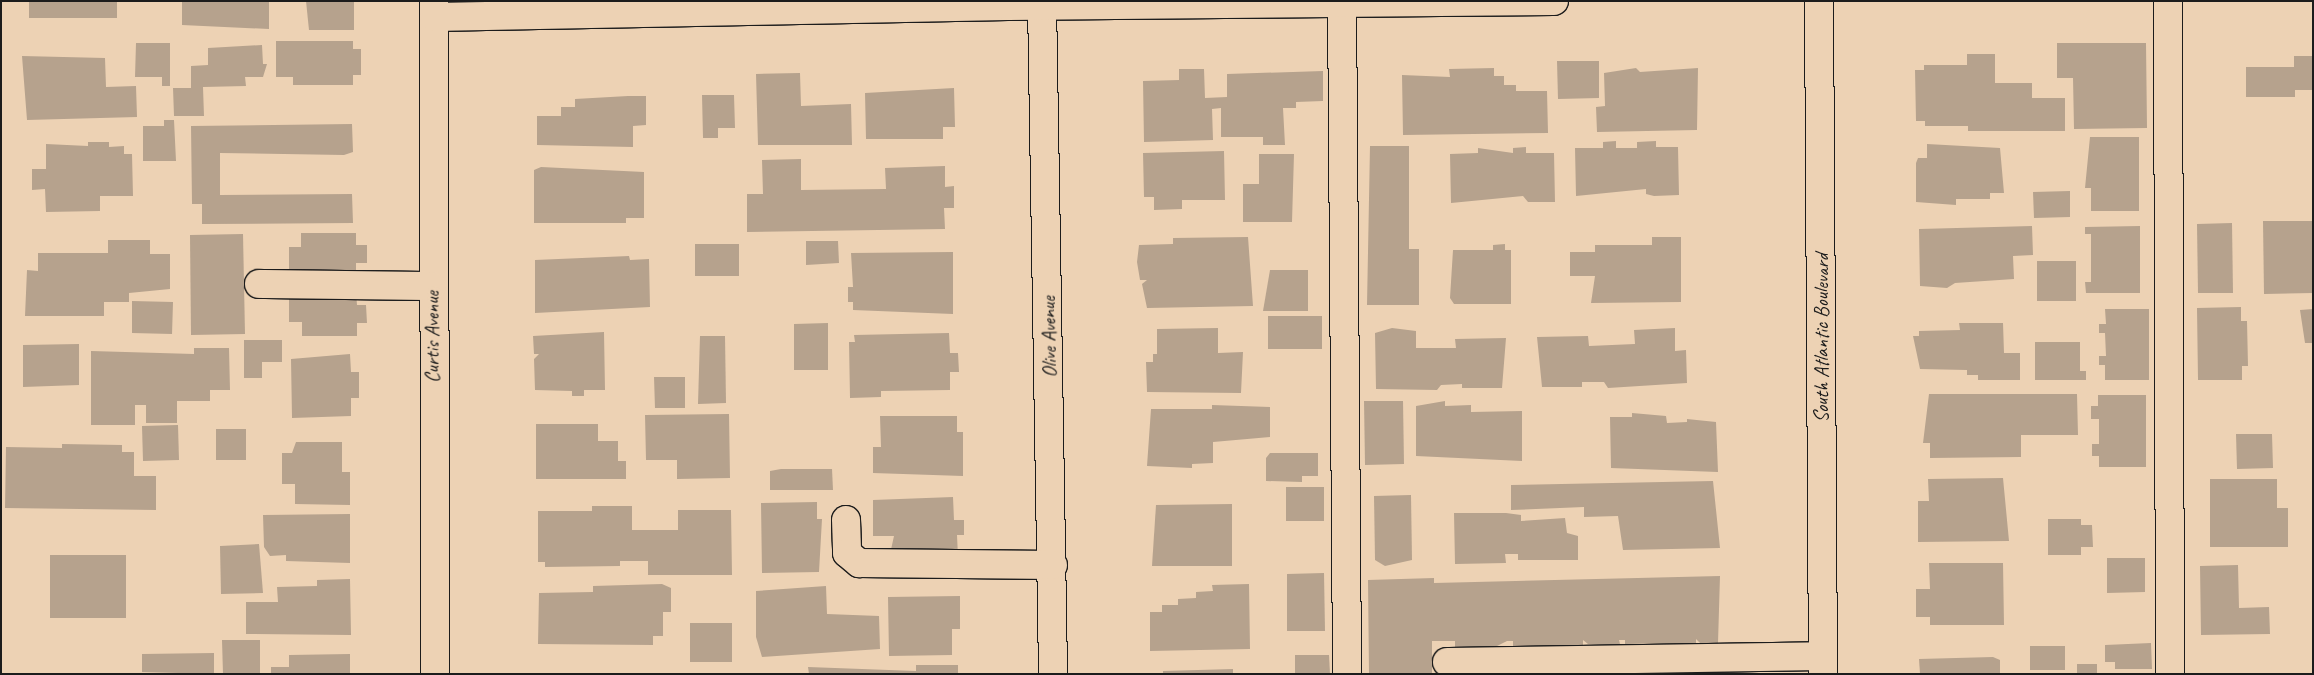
<!DOCTYPE html>
<style>
body{margin:0}
#map{position:relative;width:2314px;height:675px;overflow:hidden;background:#edd2b4;font-family:Caveat,sans-serif}
div>[style]{position:absolute}
.building>*{inset:0;background:#b6a28d}
.roads{filter:drop-shadow(1px 0 #1c1c1c) drop-shadow(-1px 0 #1c1c1c) drop-shadow(0 1px #1c1c1c) drop-shadow(0 -1px #1c1c1c)}
.minor>*{height:28px;margin:-14px;padding:0 14px;transform-origin:14px;border-radius:14px;background:#edd2b4}
.major>*{height:28px;margin:-14px;padding:0 14px;transform-origin:14px;border-radius:14px;background:#edd2b4}
span{translate:-50% -50%;white-space:nowrap;text-align:center;line-height:1.15;-webkit-text-stroke:5px #edd2b4;paint-order:stroke}
.street-label{font-size:20px;color:#1c1c1c}
.frame{position:absolute;inset:0;border:2px solid #1c1c1c;pointer-events:none}
</style>
<div id="map">
<div class="building">
<i style="clip-path:polygon(29px 1px,117px 1px,117px 18px,29px 18px)"></i>
<i style="clip-path:polygon(182px 1px,269px 1px,269px 29px,182px 25px)"></i>
<i style="clip-path:polygon(306px 1px,354px 1px,354px 30px,309px 30px)"></i>
<i style="clip-path:polygon(276px 41px,353px 41px,353px 49px,361px 49px,361px 75px,353px 75px,353px 85px,293px 85px,293px 77px,276px 77px)"></i>
<i style="clip-path:polygon(136px 43px,170px 43px,170px 86px,162px 86px,162px 77px,135px 77px)"></i>
<i style="clip-path:polygon(2057px 43px,2146px 43px,2147px 128px,2074px 129px,2073px 78px,2057px 78px)"></i>
<i style="clip-path:polygon(262px 45px,263px 64px,267px 64px,263px 77px,245px 77px,246px 86px,203px 87px,204px 116px,174px 116px,173px 88px,191px 88px,191px 66px,208px 65px,208px 48px)"></i>
<i style="clip-path:polygon(1967px 54px,1995px 54px,1995px 83px,2032px 83px,2032px 98px,2065px 98px,2065px 131px,1968px 131px,1968px 126px,1925px 126px,1925px 121px,1916px 121px,1915px 70px,1924px 70px,1924px 65px,1967px 65px)"></i>
<i style="clip-path:polygon(22px 56px,105px 58px,106px 87px,136px 86px,137px 117px,27px 120px)"></i>
<i style="clip-path:polygon(2294px 56px,2313px 56px,2313px 90px,2295px 90px,2295px 97px,2246px 97px,2246px 67px,2294px 67px)"></i>
<i style="clip-path:polygon(1557px 61px,1599px 61px,1599px 98px,1558px 99px)"></i>
<i style="clip-path:polygon(1494px 68px,1494px 76px,1504px 76px,1504px 85px,1516px 85px,1516px 91px,1547px 91px,1548px 133px,1403px 135px,1402px 75px,1450px 77px,1449px 69px)"></i>
<i style="clip-path:polygon(1636px 68px,1640px 72px,1698px 68px,1697px 130px,1597px 132px,1596px 107px,1605px 106px,1604px 73px)"></i>
<i style="clip-path:polygon(1179px 69px,1204px 69px,1205px 98px,1227px 97px,1227px 74px,1323px 71px,1323px 101px,1296px 102px,1296px 108px,1283px 108px,1285px 145px,1263px 145px,1263px 137px,1221px 137px,1221px 108px,1212px 109px,1213px 140px,1144px 142px,1143px 81px,1179px 80px)"></i>
<i style="clip-path:polygon(800px 73px,801px 106px,851px 104px,852px 145px,758px 145px,756px 74px)"></i>
<i style="clip-path:polygon(954px 88px,955px 127px,943px 127px,943px 139px,866px 139px,865px 93px)"></i>
<i style="clip-path:polygon(702px 95px,734px 95px,735px 128px,718px 128px,718px 138px,703px 138px)"></i>
<i style="clip-path:polygon(628px 96px,646px 96px,646px 125px,633px 126px,633px 147px,537px 145px,537px 116px,561px 116px,561px 107px,575px 107px,575px 99px)"></i>
<i style="clip-path:polygon(164px 120px,174px 120px,176px 161px,143px 161px,143px 126px,164px 126px)"></i>
<i style="clip-path:polygon(352px 124px,353px 152px,344px 155px,220px 153px,220px 195px,352px 194px,353px 223px,202px 224px,202px 204px,192px 204px,191px 126px)"></i>
<i style="clip-path:polygon(2090px 137px,2139px 137px,2139px 211px,2091px 211px,2091px 188px,2085px 188px)"></i>
<i style="clip-path:polygon(1616px 141px,1616px 148px,1637px 148px,1637px 142px,1656px 141px,1656px 147px,1678px 147px,1679px 195px,1654px 196px,1646px 194px,1646px 189px,1576px 196px,1575px 148px,1603px 148px,1603px 142px)"></i>
<i style="clip-path:polygon(88px 142px,109px 142px,109px 147px,124px 146px,124px 154px,132px 154px,133px 196px,100px 196px,100px 211px,46px 212px,45px 189px,32px 190px,32px 169px,46px 169px,46px 144px,88px 146px)"></i>
<i style="clip-path:polygon(1927px 144px,2000px 148px,2004px 193px,1990px 193px,1990px 199px,1956px 199px,1956px 205px,1916px 202px,1916px 163px,1918px 158px,1927px 158px)"></i>
<i style="clip-path:polygon(1370px 146px,1409px 146px,1409px 249px,1419px 249px,1419px 305px,1367px 305px)"></i>
<i style="clip-path:polygon(1526px 147px,1526px 153px,1554px 153px,1555px 202px,1528px 202px,1523px 196px,1451px 203px,1450px 154px,1478px 153px,1478px 148px,1513px 153px,1513px 148px)"></i>
<i style="clip-path:polygon(1224px 151px,1225px 200px,1182px 200px,1182px 209px,1154px 210px,1154px 197px,1144px 197px,1143px 153px)"></i>
<i style="clip-path:polygon(1259px 154px,1294px 154px,1292px 222px,1243px 222px,1243px 184px,1259px 184px)"></i>
<i style="clip-path:polygon(801px 159px,801px 190px,886px 189px,885px 168px,945px 166px,945px 187px,954px 186px,954px 208px,944px 208px,945px 229px,747px 232px,747px 194px,763px 194px,762px 160px)"></i>
<i style="clip-path:polygon(541px 167px,644px 172px,644px 218px,626px 218px,626px 223px,534px 223px,534px 170px)"></i>
<i style="clip-path:polygon(2070px 191px,2070px 217px,2034px 218px,2033px 192px)"></i>
<i style="clip-path:polygon(2263px 221px,2313px 221px,2313px 293px,2264px 294px)"></i>
<i style="clip-path:polygon(2232px 223px,2233px 293px,2198px 293px,2197px 224px)"></i>
<i style="clip-path:polygon(2032px 226px,2033px 255px,2013px 256px,2014px 279px,1955px 283px,1947px 288px,1920px 286px,1919px 229px)"></i>
<i style="clip-path:polygon(2140px 226px,2140px 293px,2086px 293px,2085px 282px,2091px 282px,2091px 234px,2085px 234px,2085px 227px)"></i>
<i style="clip-path:polygon(301px 233px,356px 233px,356px 245px,367px 245px,367px 263px,356px 263px,356px 276px,289px 271px,289px 247px,301px 247px)"></i>
<i style="clip-path:polygon(243px 234px,245px 334px,191px 335px,190px 235px)"></i>
<i style="clip-path:polygon(1248px 237px,1253px 306px,1147px 308px,1142px 284px,1147px 280px,1140px 280px,1137px 262px,1139px 245px,1173px 244px,1173px 238px)"></i>
<i style="clip-path:polygon(1652px 237px,1681px 237px,1681px 302px,1591px 303px,1595px 276px,1570px 276px,1570px 252px,1595px 252px,1595px 245px,1652px 245px)"></i>
<i style="clip-path:polygon(108px 240px,150px 240px,150px 254px,170px 254px,170px 289px,129px 293px,129px 302px,104px 302px,104px 316px,25px 316px,27px 270px,38px 271px,38px 253px,108px 253px)"></i>
<i style="clip-path:polygon(806px 241px,838px 241px,839px 263px,806px 265px)"></i>
<i style="clip-path:polygon(695px 244px,739px 244px,739px 276px,695px 276px)"></i>
<i style="clip-path:polygon(1505px 244px,1505px 250px,1511px 250px,1511px 304px,1454px 304px,1450px 298px,1453px 250px,1493px 250px,1493px 245px)"></i>
<i style="clip-path:polygon(953px 252px,953px 314px,853px 310px,853px 302px,848px 302px,848px 287px,853px 287px,851px 253px)"></i>
<i style="clip-path:polygon(629px 256px,630px 260px,649px 259px,650px 307px,535px 313px,535px 260px)"></i>
<i style="clip-path:polygon(2037px 261px,2076px 261px,2076px 301px,2037px 301px)"></i>
<i style="clip-path:polygon(1270px 270px,1308px 270px,1308px 311px,1263px 311px)"></i>
<i style="clip-path:polygon(356px 292px,357px 305px,366px 305px,367px 323px,357px 323px,357px 336px,302px 336px,302px 322px,289px 322px,289px 297px)"></i>
<i style="clip-path:polygon(132px 301px,173px 302px,172px 334px,132px 333px)"></i>
<i style="clip-path:polygon(2241px 307px,2241px 321px,2247px 321px,2248px 366px,2242px 366px,2242px 380px,2198px 380px,2197px 308px)"></i>
<i style="clip-path:polygon(2105px 309px,2149px 309px,2149px 380px,2105px 380px,2105px 365px,2099px 365px,2099px 356px,2106px 356px,2105px 333px,2099px 333px,2099px 324px,2106px 324px)"></i>
<i style="clip-path:polygon(2313px 309px,2313px 343px,2305px 343px,2300px 310px)"></i>
<i style="clip-path:polygon(1268px 316px,1322px 316px,1322px 349px,1268px 349px)"></i>
<i style="clip-path:polygon(828px 323px,828px 370px,794px 370px,794px 324px)"></i>
<i style="clip-path:polygon(1959px 323px,2003px 323px,2004px 353px,2020px 353px,2020px 380px,1978px 380px,1978px 375px,1967px 375px,1967px 370px,1920px 369px,1913px 336px,1919px 336px,1919px 331px,1960px 330px)"></i>
<i style="clip-path:polygon(1218px 328px,1218px 353px,1243px 352px,1241px 393px,1147px 392px,1146px 362px,1153px 362px,1153px 354px,1157px 354px,1157px 329px)"></i>
<i style="clip-path:polygon(1392px 328px,1416px 331px,1416px 348px,1456px 348px,1455px 339px,1506px 338px,1502px 388px,1462px 388px,1462px 384px,1441px 385px,1437px 390px,1376px 389px,1375px 333px)"></i>
<i style="clip-path:polygon(1675px 328px,1675px 351px,1686px 350px,1687px 383px,1608px 388px,1604px 382px,1582px 382px,1582px 387px,1542px 387px,1537px 337px,1588px 336px,1589px 346px,1635px 344px,1634px 330px)"></i>
<i style="clip-path:polygon(604px 332px,605px 390px,584px 390px,584px 396px,572px 396px,572px 391px,535px 390px,534px 359px,539px 354px,534px 354px,533px 336px)"></i>
<i style="clip-path:polygon(949px 333px,950px 353px,958px 353px,959px 372px,950px 372px,950px 390px,881px 391px,881px 397px,850px 398px,849px 342px,855px 342px,854px 335px)"></i>
<i style="clip-path:polygon(700px 336px,725px 336px,726px 403px,698px 404px)"></i>
<i style="clip-path:polygon(244px 340px,282px 340px,282px 362px,262px 362px,262px 378px,244px 378px)"></i>
<i style="clip-path:polygon(2035px 342px,2080px 342px,2080px 371px,2086px 371px,2086px 380px,2035px 380px)"></i>
<i style="clip-path:polygon(79px 344px,79px 385px,23px 387px,23px 345px)"></i>
<i style="clip-path:polygon(194px 348px,229px 348px,230px 390px,210px 390px,210px 401px,177px 401px,177px 423px,146px 423px,146px 405px,135px 405px,135px 425px,91px 425px,91px 351px,194px 354px)"></i>
<i style="clip-path:polygon(350px 354px,351px 372px,359px 372px,359px 398px,351px 398px,351px 416px,292px 418px,291px 359px)"></i>
<i style="clip-path:polygon(654px 377px,685px 377px,685px 408px,655px 408px)"></i>
<i style="clip-path:polygon(1929px 394px,2077px 394px,2078px 435px,2021px 435px,2021px 457px,1930px 458px,1930px 443px,1923px 443px)"></i>
<i style="clip-path:polygon(2098px 395px,2146px 395px,2146px 467px,2099px 467px,2099px 456px,2092px 456px,2092px 444px,2099px 444px,2099px 419px,2091px 419px,2091px 406px,2098px 406px)"></i>
<i style="clip-path:polygon(1364px 401px,1403px 401px,1404px 464px,1365px 465px)"></i>
<i style="clip-path:polygon(1445px 401px,1445px 406px,1471px 405px,1471px 412px,1522px 411px,1522px 461px,1416px 456px,1416px 406px)"></i>
<i style="clip-path:polygon(1212px 405px,1270px 407px,1270px 437px,1213px 442px,1213px 463px,1192px 464px,1192px 468px,1147px 466px,1151px 409px,1212px 409px)"></i>
<i style="clip-path:polygon(1632px 413px,1666px 416px,1667px 423px,1687px 422px,1687px 419px,1716px 422px,1718px 472px,1611px 468px,1610px 417px,1632px 417px)"></i>
<i style="clip-path:polygon(729px 414px,730px 478px,677px 479px,677px 460px,646px 460px,645px 415px)"></i>
<i style="clip-path:polygon(880px 416px,957px 416px,957px 432px,963px 432px,963px 476px,873px 473px,873px 447px,881px 447px)"></i>
<i style="clip-path:polygon(536px 424px,598px 424px,598px 441px,618px 441px,618px 461px,626px 461px,626px 479px,536px 479px)"></i>
<i style="clip-path:polygon(178px 425px,179px 460px,143px 461px,142px 426px)"></i>
<i style="clip-path:polygon(216px 429px,246px 429px,246px 460px,216px 460px)"></i>
<i style="clip-path:polygon(2236px 434px,2272px 434px,2273px 468px,2237px 469px)"></i>
<i style="clip-path:polygon(296px 442px,342px 442px,342px 472px,350px 472px,350px 505px,295px 504px,295px 484px,282px 484px,282px 453px,292px 453px)"></i>
<i style="clip-path:polygon(62px 444px,122px 445px,122px 452px,134px 452px,134px 476px,156px 476px,156px 510px,5px 508px,6px 447px,62px 448px)"></i>
<i style="clip-path:polygon(1270px 453px,1318px 453px,1318px 476px,1302px 476px,1302px 482px,1266px 481px,1266px 458px)"></i>
<i style="clip-path:polygon(781px 469px,832px 469px,833px 490px,770px 490px,770px 471px)"></i>
<i style="clip-path:polygon(2003px 478px,2009px 541px,1918px 542px,1918px 501px,1929px 501px,1928px 479px)"></i>
<i style="clip-path:polygon(2210px 479px,2277px 479px,2277px 508px,2288px 508px,2288px 547px,2210px 547px)"></i>
<i style="clip-path:polygon(1713px 481px,1720px 548px,1623px 550px,1618px 516px,1584px 517px,1584px 507px,1511px 510px,1511px 485px)"></i>
<i style="clip-path:polygon(1286px 487px,1324px 487px,1324px 521px,1286px 521px)"></i>
<i style="clip-path:polygon(1411px 495px,1412px 560px,1385px 566px,1375px 560px,1374px 496px)"></i>
<i style="clip-path:polygon(953px 497px,954px 520px,964px 520px,964px 535px,957px 535px,958px 557px,890px 554px,894px 536px,873px 536px,873px 500px)"></i>
<i style="clip-path:polygon(817px 502px,817px 519px,822px 519px,819px 572px,762px 573px,761px 503px)"></i>
<i style="clip-path:polygon(1232px 504px,1232px 566px,1152px 566px,1156px 505px)"></i>
<i style="clip-path:polygon(592px 506px,632px 506px,632px 530px,678px 530px,678px 510px,731px 510px,732px 575px,648px 575px,648px 561px,620px 561px,620px 566px,545px 567px,545px 562px,538px 562px,538px 511px,592px 511px)"></i>
<i style="clip-path:polygon(1454px 513px,1506px 513px,1521px 515px,1521px 521px,1565px 518px,1567px 533px,1578px 536px,1578px 560px,1518px 560px,1518px 554px,1505px 554px,1506px 563px,1455px 564px)"></i>
<i style="clip-path:polygon(350px 514px,350px 563px,286px 561px,286px 555px,270px 556px,264px 547px,263px 515px)"></i>
<i style="clip-path:polygon(2048px 519px,2081px 519px,2081px 525px,2092px 525px,2093px 547px,2081px 547px,2081px 555px,2048px 555px)"></i>
<i style="clip-path:polygon(259px 544px,263px 593px,221px 594px,220px 546px)"></i>
<i style="clip-path:polygon(50px 555px,126px 555px,126px 618px,50px 618px)"></i>
<i style="clip-path:polygon(2107px 558px,2145px 558px,2145px 592px,2107px 593px)"></i>
<i style="clip-path:polygon(1929px 563px,2003px 563px,2004px 625px,1930px 625px,1930px 617px,1916px 617px,1916px 589px,1930px 589px)"></i>
<i style="clip-path:polygon(2238px 565px,2239px 608px,2269px 607px,2270px 634px,2201px 635px,2200px 566px)"></i>
<i style="clip-path:polygon(1324px 573px,1325px 631px,1287px 631px,1287px 574px)"></i>
<i style="clip-path:polygon(1720px 576px,1718px 643px,1700px 643px,1696px 639px,1696px 643px,1625px 644px,1625px 640px,1619px 640px,1620px 644px,1588px 644px,1583px 640px,1583px 645px,1513px 646px,1513px 641px,1507px 641px,1497px 646px,1455px 647px,1455px 641px,1432px 641px,1432px 674px,1369px 674px,1368px 580px,1434px 578px,1434px 583px)"></i>
<i style="clip-path:polygon(350px 579px,351px 635px,246px 634px,246px 602px,278px 602px,277px 587px,317px 586px,317px 580px)"></i>
<i style="clip-path:polygon(662px 584px,671px 588px,671px 612px,663px 612px,663px 636px,653px 636px,653px 645px,538px 644px,539px 593px,593px 592px,593px 586px)"></i>
<i style="clip-path:polygon(1249px 584px,1250px 649px,1150px 651px,1150px 612px,1162px 612px,1162px 605px,1178px 605px,1178px 599px,1196px 598px,1196px 592px,1213px 591px,1212px 585px)"></i>
<i style="clip-path:polygon(826px 586px,827px 614px,879px 616px,880px 649px,762px 657px,756px 637px,756px 591px)"></i>
<i style="clip-path:polygon(960px 596px,960px 629px,952px 629px,952px 655px,889px 656px,888px 597px)"></i>
<i style="clip-path:polygon(690px 623px,732px 623px,732px 662px,690px 662px)"></i>
<i style="clip-path:polygon(222px 640px,260px 640px,260px 674px,223px 674px)"></i>
<i style="clip-path:polygon(2151px 643px,2152px 669px,2115px 669px,2115px 662px,2105px 662px,2105px 645px)"></i>
<i style="clip-path:polygon(2030px 646px,2065px 646px,2065px 670px,2030px 670px)"></i>
<i style="clip-path:polygon(214px 653px,214px 674px,142px 672px,142px 654px)"></i>
<i style="clip-path:polygon(350px 654px,350px 674px,271px 674px,271px 667px,289px 667px,289px 655px)"></i>
<i style="clip-path:polygon(1295px 655px,1329px 655px,1330px 674px,1295px 674px)"></i>
<i style="clip-path:polygon(1993px 657px,2000px 660px,2000px 674px,1920px 674px,1919px 659px)"></i>
<i style="clip-path:polygon(2077px 664px,2097px 664px,2097px 674px,2077px 674px)"></i>
<i style="clip-path:polygon(916px 665px,958px 665px,958px 674px,809px 674px,808px 667px,916px 671px)"></i>
<i style="clip-path:polygon(1233px 669px,1233px 674px,1163px 674px,1163px 671px)"></i>
</div>
<div class="roads">
<div class="minor">
<i style="left:434px;top:1px;width:673px;rotate:89.91deg"></i>
<i style="left:1042px;top:1px;width:673px;rotate:89.06deg"></i>
<i style="left:1342px;top:1px;width:673px;rotate:89.57deg"></i>
<i style="left:2168px;top:1px;width:673px;rotate:89.83deg"></i>
<i style="left:434px;top:17px;width:574px;rotate:-1.1deg"></i>
<i style="left:1008px;top:6px;width:546px;rotate:-0.52deg"></i>
<i style="left:259px;top:284px;width:173px;rotate:0.7deg"></i>
<i style="left:846px;top:520px;width:33px;rotate:88deg"></i>
<i style="left:847px;top:553px;width:16px;rotate:40deg"></i>
<i style="left:859px;top:563px;width:194px;rotate:0.6deg"></i>
<i style="left:1447px;top:662px;width:376px;rotate:-0.9deg"></i>
</div>
<div class="major">
<i style="left:1819px;top:1px;width:673px;rotate:89.66deg"></i>
</div>
</div>
<div class="street-label">
<span style="left:432px;top:337px;rotate:-90deg">Curtis Avenue</span>
<span style="left:1049px;top:337px;rotate:-91deg">Olive Avenue</span>
<span style="left:1821px;top:338px;rotate:-90deg">South Atlantic Boulevard</span>
</div>
<div class="frame"></div>
</div>
